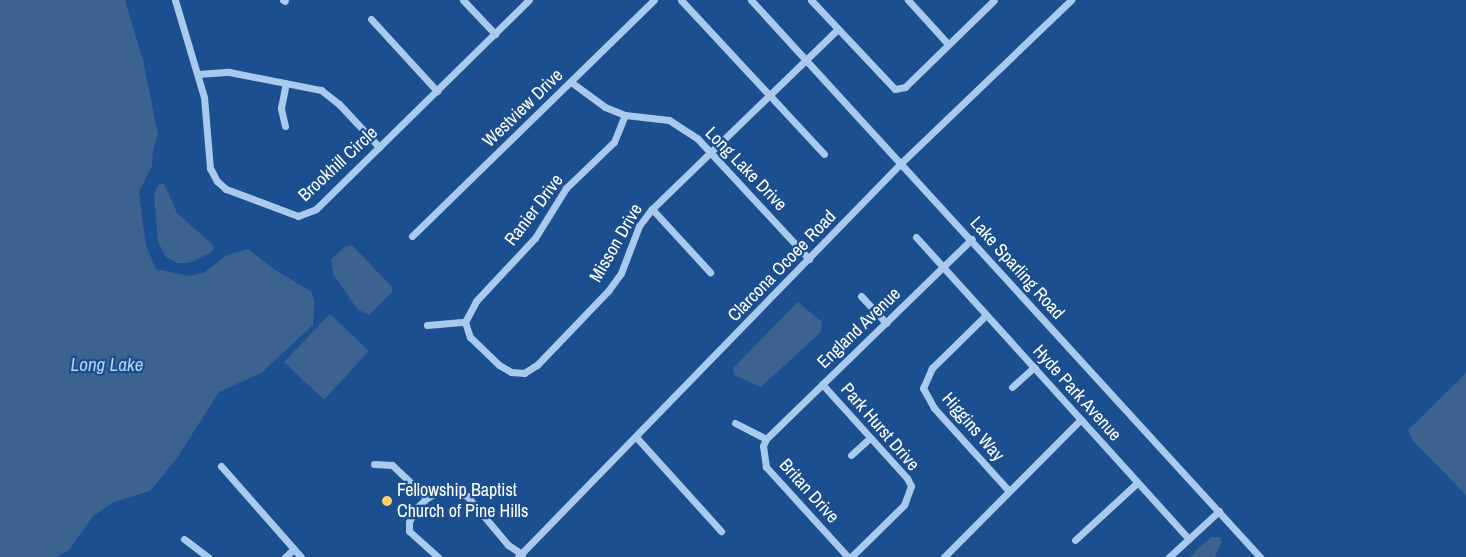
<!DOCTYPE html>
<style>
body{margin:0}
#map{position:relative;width:1466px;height:557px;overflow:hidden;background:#1b4f8f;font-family:"Archivo Narrow",sans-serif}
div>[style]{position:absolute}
.water>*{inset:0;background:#3c6290}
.minor>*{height:7px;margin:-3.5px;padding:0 3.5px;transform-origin:3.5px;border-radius:3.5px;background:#a9c9ee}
.dots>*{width:14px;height:14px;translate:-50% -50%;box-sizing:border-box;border:2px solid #1b4f8f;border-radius:50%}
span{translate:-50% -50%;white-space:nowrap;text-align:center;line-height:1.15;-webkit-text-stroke:4.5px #1b4f8f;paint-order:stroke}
.street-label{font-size:18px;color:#fff}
.poi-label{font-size:18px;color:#fff}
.left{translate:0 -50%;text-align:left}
.water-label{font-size:19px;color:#b5d3f5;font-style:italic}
</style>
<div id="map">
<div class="water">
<i style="clip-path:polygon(0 0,125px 0,143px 60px,158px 135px,153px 149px,152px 166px,139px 192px,146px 246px,156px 269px,189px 276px,205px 272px,227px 255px,248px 249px,275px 270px,312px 292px,314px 302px,313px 325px,261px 373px,219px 392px,177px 458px,150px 491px,114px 502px,93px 516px,69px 550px,57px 557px,0 557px)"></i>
<i style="clip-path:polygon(164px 183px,177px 213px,214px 246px,212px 252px,189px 263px,177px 263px,166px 257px,158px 242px,154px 196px,158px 185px)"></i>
<i style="clip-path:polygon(346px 246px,353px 246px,392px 287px,392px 292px,369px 315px,357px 309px,333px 274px,331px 259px)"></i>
<i style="clip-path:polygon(798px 302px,822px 322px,821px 332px,761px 387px,734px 375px,733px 368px)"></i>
<i style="clip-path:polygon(330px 314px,369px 351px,324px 400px,284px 362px)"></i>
<i style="clip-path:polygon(1466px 373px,1466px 495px,1413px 441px,1408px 430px)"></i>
<i style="clip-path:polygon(1211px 537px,1220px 537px,1222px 541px,1215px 557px,1189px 557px)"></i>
</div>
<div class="minor">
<i style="left:175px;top:0;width:101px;rotate:73.4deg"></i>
<i style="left:204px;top:97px;width:71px;rotate:85.2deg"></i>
<i style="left:210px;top:168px;width:15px;rotate:62deg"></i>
<i style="left:217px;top:181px;width:12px;rotate:42deg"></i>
<i style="left:226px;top:189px;width:77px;rotate:20.6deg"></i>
<i style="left:298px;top:216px;width:19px;rotate:-21deg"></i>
<i style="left:316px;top:209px;width:298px;rotate:-44.5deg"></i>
<i style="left:283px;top:0;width:2px;rotate:27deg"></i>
<i style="left:463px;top:0;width:47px;rotate:46.7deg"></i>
<i style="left:681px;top:0;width:210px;rotate:47.1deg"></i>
<i style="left:751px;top:0;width:755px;rotate:47.58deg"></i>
<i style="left:811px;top:0;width:122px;rotate:46.7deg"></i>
<i style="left:895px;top:89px;width:10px;rotate:-11deg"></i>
<i style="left:905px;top:87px;width:124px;rotate:-44.3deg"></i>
<i style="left:908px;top:0;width:59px;rotate:47.7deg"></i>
<i style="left:371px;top:19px;width:98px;rotate:47.5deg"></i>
<i style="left:198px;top:74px;width:31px;rotate:-4deg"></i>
<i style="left:229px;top:72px;width:94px;rotate:11.1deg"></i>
<i style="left:321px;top:90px;width:23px;rotate:38deg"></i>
<i style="left:339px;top:104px;width:59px;rotate:47.1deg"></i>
<i style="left:571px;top:82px;width:42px;rotate:36.3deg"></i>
<i style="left:605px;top:107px;width:22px;rotate:22deg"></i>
<i style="left:625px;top:115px;width:44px;rotate:6.5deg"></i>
<i style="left:669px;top:120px;width:33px;rotate:33deg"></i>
<i style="left:697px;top:138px;width:165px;rotate:47.2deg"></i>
<i style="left:285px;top:126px;width:18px;rotate:-103deg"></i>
<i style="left:281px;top:108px;width:25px;rotate:-79deg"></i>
<i style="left:652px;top:209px;width:86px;rotate:47.4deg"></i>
<i style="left:412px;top:236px;width:338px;rotate:-44.3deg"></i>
<i style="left:916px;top:237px;width:407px;rotate:47.9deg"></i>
<i style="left:861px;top:296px;width:37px;rotate:47deg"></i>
<i style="left:986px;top:315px;width:76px;rotate:135.5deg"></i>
<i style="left:932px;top:368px;width:22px;rotate:114deg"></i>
<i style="left:923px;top:388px;width:23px;rotate:61deg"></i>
<i style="left:934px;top:408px;width:110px;rotate:47.9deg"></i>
<i style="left:465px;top:322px;width:16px;rotate:72deg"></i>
<i style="left:470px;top:337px;width:40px;rotate:44deg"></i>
<i style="left:499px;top:365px;width:14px;rotate:30deg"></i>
<i style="left:511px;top:372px;width:13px;rotate:4deg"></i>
<i style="left:524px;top:373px;width:15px;rotate:-32deg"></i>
<i style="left:537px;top:365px;width:103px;rotate:-46.2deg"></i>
<i style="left:608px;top:291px;width:22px;rotate:-54deg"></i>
<i style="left:621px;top:273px;width:50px;rotate:-69deg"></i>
<i style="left:639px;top:226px;width:21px;rotate:-53deg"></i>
<i style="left:652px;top:209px;width:257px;rotate:-44.1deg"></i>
<i style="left:465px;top:322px;width:24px;rotate:-62deg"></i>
<i style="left:476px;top:301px;width:86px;rotate:-46.9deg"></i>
<i style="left:535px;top:238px;width:59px;rotate:-58.2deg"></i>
<i style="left:566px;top:188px;width:66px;rotate:-43.8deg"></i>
<i style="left:614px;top:142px;width:29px;rotate:-68deg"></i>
<i style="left:427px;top:325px;width:38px;rotate:-5deg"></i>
<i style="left:822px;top:384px;width:127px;rotate:47.9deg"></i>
<i style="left:907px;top:478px;width:9px;rotate:63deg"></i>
<i style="left:911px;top:486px;width:20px;rotate:110deg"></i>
<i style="left:904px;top:505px;width:74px;rotate:135.5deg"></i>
<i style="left:1012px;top:387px;width:30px;rotate:-42deg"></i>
<i style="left:735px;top:423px;width:35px;rotate:27deg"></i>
<i style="left:636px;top:437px;width:127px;rotate:47.9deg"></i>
<i style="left:851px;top:455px;width:25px;rotate:-42deg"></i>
<i style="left:374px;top:464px;width:18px;rotate:3deg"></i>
<i style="left:392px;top:465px;width:48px;rotate:43.3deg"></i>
<i style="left:427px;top:498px;width:18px;rotate:-29deg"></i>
<i style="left:443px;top:489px;width:25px;rotate:16deg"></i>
<i style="left:467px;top:496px;width:64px;rotate:50.1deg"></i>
<i style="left:508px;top:545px;width:17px;rotate:33deg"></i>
<i style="left:221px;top:466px;width:121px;rotate:48.7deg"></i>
<i style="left:427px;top:498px;width:16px;rotate:137deg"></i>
<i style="left:415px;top:509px;width:14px;rotate:115deg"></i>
<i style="left:409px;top:522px;width:9px;rotate:90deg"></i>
<i style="left:409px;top:531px;width:39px;rotate:42deg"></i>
<i style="left:184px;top:539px;width:30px;rotate:37deg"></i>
<i style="left:1075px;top:540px;width:84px;rotate:-42.6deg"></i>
<i style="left:285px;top:557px;width:12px;rotate:-42deg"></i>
<i style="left:518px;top:557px;width:549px;rotate:-45.81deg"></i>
<i style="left:901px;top:163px;width:236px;rotate:-43.8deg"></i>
<i style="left:848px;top:557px;width:122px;rotate:-132.3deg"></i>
<i style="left:766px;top:467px;width:21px;rotate:-98deg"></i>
<i style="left:763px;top:446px;width:8px;rotate:-67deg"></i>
<i style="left:766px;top:439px;width:287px;rotate:-44.2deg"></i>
<i style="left:944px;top:557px;width:194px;rotate:-45.2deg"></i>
<i style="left:1169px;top:557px;width:68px;rotate:-42.6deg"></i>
</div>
<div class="dots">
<i style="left:387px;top:501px;background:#ffd166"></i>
</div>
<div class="street-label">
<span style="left:523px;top:108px;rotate:-44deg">Westview Drive</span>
<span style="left:338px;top:164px;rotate:-43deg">Brookhill Circle</span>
<span style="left:746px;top:169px;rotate:46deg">Long Lake Drive</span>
<span style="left:534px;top:210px;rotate:-53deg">Ranier Drive</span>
<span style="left:616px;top:243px;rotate:-60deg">Misson Drive</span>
<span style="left:782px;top:266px;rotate:-46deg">Clarcona Ocoee Road</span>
<span style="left:1017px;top:268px;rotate:48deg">Lake Sparling Road</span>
<span style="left:859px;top:328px;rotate:-44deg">England Avenue</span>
<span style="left:1077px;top:393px;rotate:48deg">Hyde Park Avenue</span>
<span style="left:880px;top:427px;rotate:49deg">Park Hurst Drive</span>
<span style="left:973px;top:427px;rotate:49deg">Higgins Way</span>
<span style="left:809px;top:491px;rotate:48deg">Britan Drive</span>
</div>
<div class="poi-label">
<span class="left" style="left:397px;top:501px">Fellowship Baptist<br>Church of Pine Hills</span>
</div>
<div class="water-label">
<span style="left:107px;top:365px">Long Lake</span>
</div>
</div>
